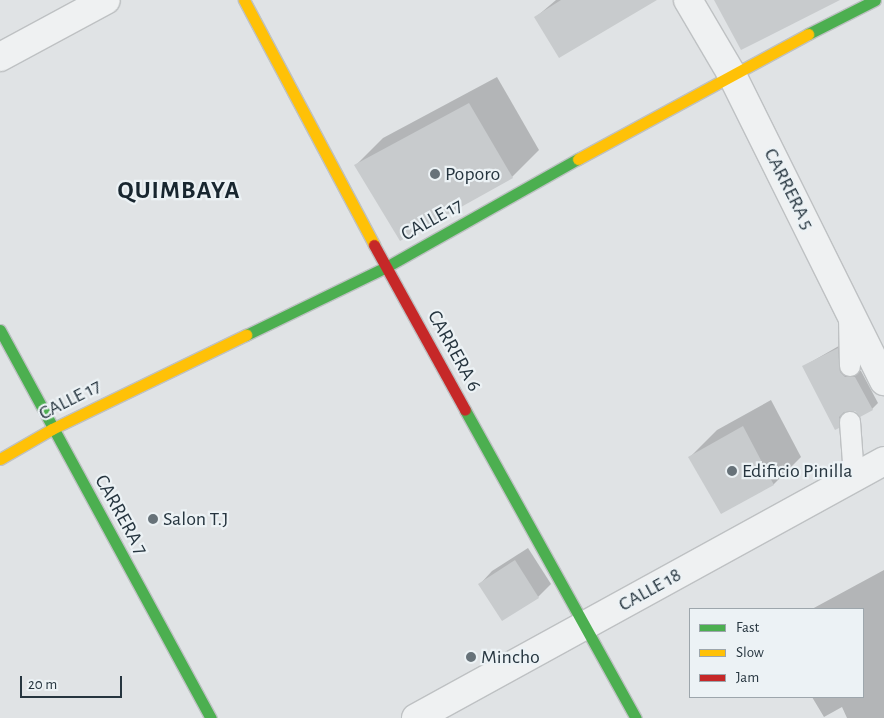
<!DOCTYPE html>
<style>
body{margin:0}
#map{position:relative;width:884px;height:718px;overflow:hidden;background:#e0e3e5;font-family:"Alegreya Sans",sans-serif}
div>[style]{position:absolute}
.shadow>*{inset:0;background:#0003}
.building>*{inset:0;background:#c8cbcd}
.roads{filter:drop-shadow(1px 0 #bec1c3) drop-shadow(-1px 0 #bec1c3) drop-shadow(0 1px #bec1c3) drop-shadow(0 -1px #bec1c3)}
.lane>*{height:20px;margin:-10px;padding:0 10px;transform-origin:10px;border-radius:10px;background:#eff1f2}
.street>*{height:28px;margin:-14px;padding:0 14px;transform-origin:14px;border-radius:14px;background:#eff1f2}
.fast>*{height:11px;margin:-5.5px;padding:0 5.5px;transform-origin:5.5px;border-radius:5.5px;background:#4caf50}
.slow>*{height:11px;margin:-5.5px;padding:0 5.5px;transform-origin:5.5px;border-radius:5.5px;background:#ffc107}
.jam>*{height:11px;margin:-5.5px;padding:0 5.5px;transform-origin:5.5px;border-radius:5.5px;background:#c62828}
.dots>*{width:14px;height:14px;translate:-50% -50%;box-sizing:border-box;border:2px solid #ecf2f5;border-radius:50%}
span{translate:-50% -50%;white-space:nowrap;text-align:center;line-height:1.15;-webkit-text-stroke:4.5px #ecf2f5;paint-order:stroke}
.poi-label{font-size:20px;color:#26353f}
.left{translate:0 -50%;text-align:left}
.street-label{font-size:20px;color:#26353f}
.district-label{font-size:25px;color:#18262f;font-weight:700;letter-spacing:1px}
.legend{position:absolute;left:689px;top:608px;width:175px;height:90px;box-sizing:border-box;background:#ecf2f5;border:1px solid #9da6ac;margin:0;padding:6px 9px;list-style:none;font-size:15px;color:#26353f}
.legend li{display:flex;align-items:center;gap:10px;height:25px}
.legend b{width:25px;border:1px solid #9da6ac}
.scale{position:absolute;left:20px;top:676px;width:102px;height:22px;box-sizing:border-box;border:2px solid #26353f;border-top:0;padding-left:6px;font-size:15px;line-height:18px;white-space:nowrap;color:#26353f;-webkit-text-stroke:4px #ecf2f5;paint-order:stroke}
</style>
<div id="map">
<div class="shadow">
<i style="clip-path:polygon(556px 0,653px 0,536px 17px)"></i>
<i style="clip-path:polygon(497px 77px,539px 150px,512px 177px,356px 165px,383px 138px)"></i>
<i style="clip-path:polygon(844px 343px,851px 371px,861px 371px,878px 403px,872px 409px,845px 411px,844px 420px,838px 427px,804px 366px)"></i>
<i style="clip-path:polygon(771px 400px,801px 457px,774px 484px,721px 513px,690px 457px,717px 430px)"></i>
<i style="clip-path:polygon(528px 548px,551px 584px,538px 597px,480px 584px,492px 571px)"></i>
<i style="clip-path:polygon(884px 570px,884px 718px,847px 718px,842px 707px,824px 717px,812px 697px,863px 697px,863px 609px,812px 609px)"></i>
</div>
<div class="building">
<i style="clip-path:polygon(561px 0,657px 0,559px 58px,534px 17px)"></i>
<i style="clip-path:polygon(714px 0,840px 0,741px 50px)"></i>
<i style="clip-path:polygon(469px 103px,513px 178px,400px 241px,354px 165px)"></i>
<i style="clip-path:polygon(838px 348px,840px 372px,845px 377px,855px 377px,873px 410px,860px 417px,855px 411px,844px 412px,839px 417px,839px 428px,835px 430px,802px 366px)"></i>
<i style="clip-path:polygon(743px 426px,774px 485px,721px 514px,688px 457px)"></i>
<i style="clip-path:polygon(515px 560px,539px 598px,502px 621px,478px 584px)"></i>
</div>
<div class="roads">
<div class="lane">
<i style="left:849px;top:317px;width:49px;rotate:88.8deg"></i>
<i style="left:850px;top:422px;width:55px;rotate:85.8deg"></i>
</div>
<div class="street">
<i style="left:688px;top:0;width:85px;rotate:59.5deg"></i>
<i style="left:731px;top:73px;width:344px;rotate:63.6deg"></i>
<i style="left:0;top:57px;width:120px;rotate:-28.3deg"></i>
<i style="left:416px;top:718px;width:534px;rotate:-28.77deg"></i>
</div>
<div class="fast">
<i style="left:808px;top:34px;width:75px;rotate:-26.9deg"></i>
<i style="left:0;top:330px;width:442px;rotate:61.5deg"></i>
<i style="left:246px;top:335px;width:156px;rotate:-25.9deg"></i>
<i style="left:386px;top:267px;width:220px;rotate:-29.4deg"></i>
<i style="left:465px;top:410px;width:352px;rotate:61deg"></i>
</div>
<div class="slow">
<i style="left:244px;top:0;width:277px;rotate:62deg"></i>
<i style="left:578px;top:159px;width:262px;rotate:-28.5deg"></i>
<i style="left:0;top:459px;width:60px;rotate:-30deg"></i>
<i style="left:52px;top:429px;width:216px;rotate:-25.9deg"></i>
</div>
<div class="jam">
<i style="left:374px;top:245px;width:188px;rotate:61.1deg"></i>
</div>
</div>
<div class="dots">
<i style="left:435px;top:174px;background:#677279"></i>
<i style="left:732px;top:471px;background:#677279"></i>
<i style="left:153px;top:519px;background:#677279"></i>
<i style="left:471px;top:657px;background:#677279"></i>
</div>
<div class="poi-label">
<span class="left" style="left:445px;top:174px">Poporo</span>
<span class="left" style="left:742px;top:471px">Edificio Pinilla</span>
<span class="left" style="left:163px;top:519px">Salon T.J</span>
<span class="left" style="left:481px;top:657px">Mincho</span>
</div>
<div class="street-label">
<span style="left:789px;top:189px;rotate:63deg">CARRERA 5</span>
<span style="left:432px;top:220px;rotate:-29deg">CALLE 17</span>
<span style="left:454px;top:351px;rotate:61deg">CARRERA 6</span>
<span style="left:70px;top:400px;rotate:-27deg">CALLE 17</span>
<span style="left:121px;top:515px;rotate:61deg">CARRERA 7</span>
<span style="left:650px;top:590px;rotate:-29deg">CALLE 18</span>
</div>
<div class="district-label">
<span style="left:179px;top:191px">QUIMBAYA</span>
</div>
<ul class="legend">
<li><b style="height:6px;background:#4caf50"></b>Fast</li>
<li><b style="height:6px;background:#ffc107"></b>Slow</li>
<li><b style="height:6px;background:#c62828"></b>Jam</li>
</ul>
<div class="scale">20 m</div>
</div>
